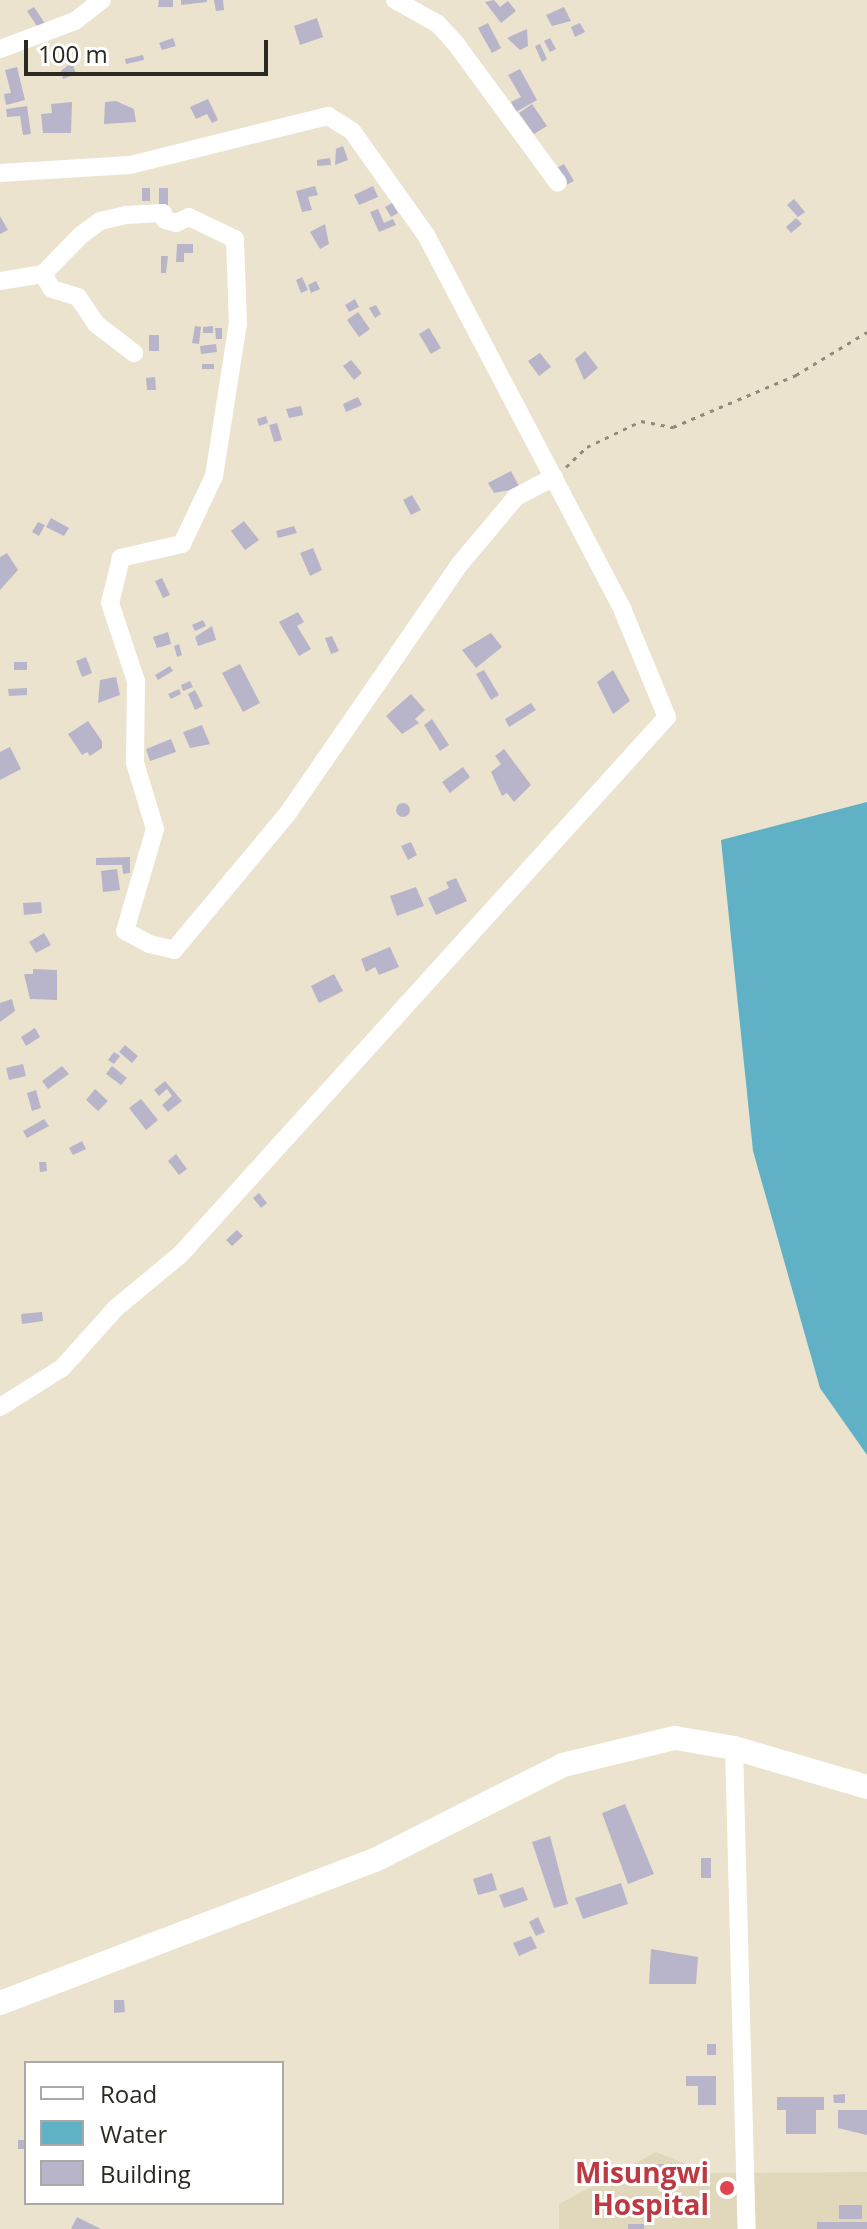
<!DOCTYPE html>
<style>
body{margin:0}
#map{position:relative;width:867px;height:2229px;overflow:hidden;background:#ebe3cd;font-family:"Open Sans",sans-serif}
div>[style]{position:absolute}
.built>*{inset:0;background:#e1d8bb}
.water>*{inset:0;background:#61b1c6}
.building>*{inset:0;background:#b8b5ca}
.round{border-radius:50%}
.path>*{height:3px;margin-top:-1.5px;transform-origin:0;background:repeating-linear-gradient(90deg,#8f8a7a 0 4px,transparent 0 10px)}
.street>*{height:18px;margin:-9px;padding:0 9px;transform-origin:9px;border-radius:9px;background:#fff}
.secondary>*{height:24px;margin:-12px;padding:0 12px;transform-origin:12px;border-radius:12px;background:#fff}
.dots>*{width:22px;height:22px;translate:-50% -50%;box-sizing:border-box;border:4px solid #fff;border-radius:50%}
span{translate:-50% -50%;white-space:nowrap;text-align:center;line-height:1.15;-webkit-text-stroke:6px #fff;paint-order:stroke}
.health-label{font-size:28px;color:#be3a42;font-weight:700}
.right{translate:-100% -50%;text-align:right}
.legend{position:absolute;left:24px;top:2061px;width:260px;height:144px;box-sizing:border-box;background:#fff;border:2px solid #aba9a6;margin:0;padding:10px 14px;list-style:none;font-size:24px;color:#2c2921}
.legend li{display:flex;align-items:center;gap:16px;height:40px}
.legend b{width:40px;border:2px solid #aba9a6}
.scale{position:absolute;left:24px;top:40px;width:244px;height:36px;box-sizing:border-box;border:4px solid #2c2921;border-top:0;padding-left:10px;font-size:24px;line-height:28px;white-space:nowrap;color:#2c2921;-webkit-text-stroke:6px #fff;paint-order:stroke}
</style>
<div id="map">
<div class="built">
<i style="clip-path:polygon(656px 2152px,710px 2173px,867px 2172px,867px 2229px,559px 2229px,559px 2204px)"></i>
</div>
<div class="water">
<i style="clip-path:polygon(867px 802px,867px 1455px,820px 1388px,753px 1151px,721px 840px)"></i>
</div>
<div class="building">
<i style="clip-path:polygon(159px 0,173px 0,173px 7px,158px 7px)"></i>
<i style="clip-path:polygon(181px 0,207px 0,207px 2px,181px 5px)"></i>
<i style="clip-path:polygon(214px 0,223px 0,224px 10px,216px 11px)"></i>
<i style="clip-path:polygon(494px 0,500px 7px,508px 1px,516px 11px,501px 23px,485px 2px)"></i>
<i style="clip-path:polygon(34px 7px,46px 25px,39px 29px,27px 11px)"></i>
<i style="clip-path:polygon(564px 7px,571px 21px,552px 26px,546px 15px)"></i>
<i style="clip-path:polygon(317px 18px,323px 37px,300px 45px,294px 26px)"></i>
<i style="clip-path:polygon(488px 23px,501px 48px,492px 53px,478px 28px)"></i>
<i style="clip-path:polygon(580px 23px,585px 32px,575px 37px,571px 27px)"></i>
<i style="clip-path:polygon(527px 29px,528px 46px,520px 50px,507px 38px)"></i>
<i style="clip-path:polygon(173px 38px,176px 46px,162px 50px,159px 43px)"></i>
<i style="clip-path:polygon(550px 38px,556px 49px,550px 52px,544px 41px)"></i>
<i style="clip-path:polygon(540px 44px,547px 59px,542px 62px,535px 46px)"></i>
<i style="clip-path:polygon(143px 55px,144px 60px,126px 64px,125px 59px)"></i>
<i style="clip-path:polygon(72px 62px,76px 74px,63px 79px,61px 71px)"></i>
<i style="clip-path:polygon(17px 67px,25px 100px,6px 105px,4px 94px,11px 93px,5px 70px)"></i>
<i style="clip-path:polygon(520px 69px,537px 100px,516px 112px,511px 102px,521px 97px,508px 75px)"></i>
<i style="clip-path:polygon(208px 99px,218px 120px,212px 123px,207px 114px,196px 119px,190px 107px)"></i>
<i style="clip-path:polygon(116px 101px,134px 109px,136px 122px,104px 124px,105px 102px)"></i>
<i style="clip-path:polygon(72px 102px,71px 133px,43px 133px,41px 114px,52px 113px,51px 104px)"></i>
<i style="clip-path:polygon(532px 104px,547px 126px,534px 134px,519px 113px)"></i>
<i style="clip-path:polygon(27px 106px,31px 134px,23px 135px,20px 116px,7px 117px,6px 109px)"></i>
<i style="clip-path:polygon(343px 146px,348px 160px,335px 165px,336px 149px)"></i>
<i style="clip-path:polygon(330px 158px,331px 165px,317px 166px,317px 160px)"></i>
<i style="clip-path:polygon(564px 164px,574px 181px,566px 185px,555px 169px)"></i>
<i style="clip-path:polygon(315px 186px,318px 195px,308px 197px,312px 210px,302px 212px,296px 191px)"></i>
<i style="clip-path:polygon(373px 186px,378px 197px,359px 205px,354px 195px)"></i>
<i style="clip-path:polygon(142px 188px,150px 188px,150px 201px,142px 201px)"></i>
<i style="clip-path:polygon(159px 188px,168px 188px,168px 209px,159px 209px)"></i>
<i style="clip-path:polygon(794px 199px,805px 212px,798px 217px,787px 205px)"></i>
<i style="clip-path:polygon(392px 203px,398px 213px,391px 217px,385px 207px)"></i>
<i style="clip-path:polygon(378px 209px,384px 223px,393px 219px,396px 225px,379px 232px,370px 212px)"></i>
<i style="clip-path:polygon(0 216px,8px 230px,0 234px)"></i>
<i style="clip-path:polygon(796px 218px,802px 224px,791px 233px,786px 227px)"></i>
<i style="clip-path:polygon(325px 224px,329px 244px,320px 249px,310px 232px)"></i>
<i style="clip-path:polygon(177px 244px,193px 244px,193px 253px,184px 253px,184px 262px,176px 262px)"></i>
<i style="clip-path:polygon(161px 256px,168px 256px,166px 273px,161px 273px)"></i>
<i style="clip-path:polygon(302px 277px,308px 290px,301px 293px,296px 280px)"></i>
<i style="clip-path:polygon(316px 281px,320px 289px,311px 293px,308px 285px)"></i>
<i style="clip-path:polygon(355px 299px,359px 307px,349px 312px,345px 305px)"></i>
<i style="clip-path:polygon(376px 305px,381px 314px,375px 318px,369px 308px)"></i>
<i style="clip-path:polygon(358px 312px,370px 329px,359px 337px,347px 320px)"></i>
<i style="clip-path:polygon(195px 326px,201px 327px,199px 344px,192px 343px)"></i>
<i style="clip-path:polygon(213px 326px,213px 333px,203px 333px,203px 327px)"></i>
<i style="clip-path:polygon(215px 328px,222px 328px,222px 339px,216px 339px)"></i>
<i style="clip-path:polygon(429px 328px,441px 348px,431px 354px,419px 334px)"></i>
<i style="clip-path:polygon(149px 335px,159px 335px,159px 351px,149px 351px)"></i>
<i style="clip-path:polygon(216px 344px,217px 352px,201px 354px,200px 346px)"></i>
<i style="clip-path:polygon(585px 351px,598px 368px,584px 380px,575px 359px)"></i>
<i style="clip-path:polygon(540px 353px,551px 367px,539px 376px,528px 361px)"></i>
<i style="clip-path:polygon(351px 360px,362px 373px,354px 380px,343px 366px)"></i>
<i style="clip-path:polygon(202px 364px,214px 364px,214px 369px,202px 369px)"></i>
<i style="clip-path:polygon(155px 377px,156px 390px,147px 390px,146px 378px)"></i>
<i style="clip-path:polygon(358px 397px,362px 405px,346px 412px,343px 404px)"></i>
<i style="clip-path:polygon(301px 406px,303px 415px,289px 418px,286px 409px)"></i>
<i style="clip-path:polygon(266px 416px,268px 423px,259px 426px,257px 419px)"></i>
<i style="clip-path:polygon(277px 423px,282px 440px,274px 442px,269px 425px)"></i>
<i style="clip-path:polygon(511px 471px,520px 488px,494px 493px,488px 483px)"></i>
<i style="clip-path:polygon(412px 495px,421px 510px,411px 515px,403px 500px)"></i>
<i style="clip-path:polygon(51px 518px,69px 528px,64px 536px,46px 527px)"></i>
<i style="clip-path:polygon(244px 521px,259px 540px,245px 550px,231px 531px)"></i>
<i style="clip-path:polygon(38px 522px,45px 525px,39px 536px,32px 532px)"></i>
<i style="clip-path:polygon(294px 526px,297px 533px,278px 538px,276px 531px)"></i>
<i style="clip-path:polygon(313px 548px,322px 570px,310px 576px,300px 553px)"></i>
<i style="clip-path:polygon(7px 553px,18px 570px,0 590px,0 557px)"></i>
<i style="clip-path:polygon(162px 578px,170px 595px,163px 598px,155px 581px)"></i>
<i style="clip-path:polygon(298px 612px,304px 622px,297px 626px,311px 649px,299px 656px,279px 622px)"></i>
<i style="clip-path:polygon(203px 620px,206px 626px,195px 631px,192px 625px)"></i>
<i style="clip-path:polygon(212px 626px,216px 640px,198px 646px,195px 637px)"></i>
<i style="clip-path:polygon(168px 632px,171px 644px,157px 648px,153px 637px)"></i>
<i style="clip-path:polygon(491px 633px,502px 647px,476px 668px,462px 650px)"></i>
<i style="clip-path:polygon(332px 636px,339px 651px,331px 654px,325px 638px)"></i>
<i style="clip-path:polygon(179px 644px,182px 655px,177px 657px,174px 646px)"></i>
<i style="clip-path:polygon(86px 657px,92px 673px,82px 677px,76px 661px)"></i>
<i style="clip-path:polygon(14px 662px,27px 662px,27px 670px,14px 670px)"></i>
<i style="clip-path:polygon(240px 664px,260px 703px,243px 712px,222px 673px)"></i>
<i style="clip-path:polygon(170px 666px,173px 671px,158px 680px,155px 675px)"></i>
<i style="clip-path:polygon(484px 670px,499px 695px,491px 700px,476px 674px)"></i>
<i style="clip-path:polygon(613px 670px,630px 701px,613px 714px,597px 682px)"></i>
<i style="clip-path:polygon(116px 677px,120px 695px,98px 703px,100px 680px)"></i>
<i style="clip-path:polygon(190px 681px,193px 687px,183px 691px,181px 685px)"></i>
<i style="clip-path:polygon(27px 688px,27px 695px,9px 696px,8px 689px)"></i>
<i style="clip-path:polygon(179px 689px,181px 694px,171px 699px,168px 694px)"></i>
<i style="clip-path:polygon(195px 690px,203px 706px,195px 710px,188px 694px)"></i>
<i style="clip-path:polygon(411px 694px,425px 710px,415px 719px,419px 723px,402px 734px,386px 716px)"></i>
<i style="clip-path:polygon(531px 703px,536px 710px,509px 727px,505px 719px)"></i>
<i style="clip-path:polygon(432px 719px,449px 745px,440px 751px,424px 725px)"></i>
<i style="clip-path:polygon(88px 721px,102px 741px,102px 748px,90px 756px,87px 752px,82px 755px,68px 734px)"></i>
<i style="clip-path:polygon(202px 725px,210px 744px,190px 748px,183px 732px)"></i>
<i style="clip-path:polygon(171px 739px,176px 752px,150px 761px,146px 749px)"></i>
<i style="clip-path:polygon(10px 747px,21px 769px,0 780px,0 752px)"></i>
<i style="clip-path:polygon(504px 749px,531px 785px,514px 802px,507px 793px,502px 796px,491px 772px,501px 764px,495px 756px)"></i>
<i style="clip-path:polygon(463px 767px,470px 777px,450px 793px,442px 782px)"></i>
<i class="round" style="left:396px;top:803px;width:14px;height:14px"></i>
<i style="clip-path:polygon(411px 842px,417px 855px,408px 860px,401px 846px)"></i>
<i style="clip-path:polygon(130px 857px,130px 873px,123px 874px,122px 865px,96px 865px,96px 858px)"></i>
<i style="clip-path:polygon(117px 869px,120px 890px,103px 892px,101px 871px)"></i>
<i style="clip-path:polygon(456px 878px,467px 901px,436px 915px,428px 898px,449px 888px,446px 882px)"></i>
<i style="clip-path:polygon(416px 887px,424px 906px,397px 916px,390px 896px)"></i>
<i style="clip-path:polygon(41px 902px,42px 913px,24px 915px,23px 903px)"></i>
<i style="clip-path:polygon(44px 933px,51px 945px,36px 953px,29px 942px)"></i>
<i style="clip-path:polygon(390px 947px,399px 967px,379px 975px,375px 967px,366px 972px,361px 959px)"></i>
<i style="clip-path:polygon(33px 969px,57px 970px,57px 1000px,30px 999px,24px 974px,33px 974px)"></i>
<i style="clip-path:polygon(334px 974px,343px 991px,319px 1003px,311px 986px)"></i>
<i style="clip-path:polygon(12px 999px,15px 1011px,0 1022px,0 1003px)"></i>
<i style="clip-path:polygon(35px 1028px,40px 1037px,26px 1046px,21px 1037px)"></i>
<i style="clip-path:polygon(125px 1045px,138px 1056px,132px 1063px,119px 1052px)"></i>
<i style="clip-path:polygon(114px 1052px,120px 1056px,114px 1064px,108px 1060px)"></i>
<i style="clip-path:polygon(23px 1064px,26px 1076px,9px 1080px,6px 1068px)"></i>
<i style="clip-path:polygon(62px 1066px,69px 1074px,48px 1089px,42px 1081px)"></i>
<i style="clip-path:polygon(112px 1066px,127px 1078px,121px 1085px,106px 1074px)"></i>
<i style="clip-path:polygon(165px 1081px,182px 1101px,168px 1112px,162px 1105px,172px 1096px,167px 1089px,159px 1096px,154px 1090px)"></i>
<i style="clip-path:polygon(95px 1089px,108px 1101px,98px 1111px,86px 1100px)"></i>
<i style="clip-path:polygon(36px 1090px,41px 1108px,32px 1111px,27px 1093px)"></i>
<i style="clip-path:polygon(141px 1099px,158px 1120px,146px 1130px,129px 1108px)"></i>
<i style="clip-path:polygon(44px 1119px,49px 1126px,27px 1138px,23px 1131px)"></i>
<i style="clip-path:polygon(82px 1141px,86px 1149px,73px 1155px,69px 1148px)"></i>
<i style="clip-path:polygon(176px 1154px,187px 1169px,179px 1175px,168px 1161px)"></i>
<i style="clip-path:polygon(39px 1162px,46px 1162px,47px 1171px,40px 1172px)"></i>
<i style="clip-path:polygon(259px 1193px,267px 1203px,261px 1208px,253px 1198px)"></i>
<i style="clip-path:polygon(237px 1230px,243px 1236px,232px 1246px,226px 1240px)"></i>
<i style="clip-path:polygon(42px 1312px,43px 1321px,22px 1324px,21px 1314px)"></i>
<i style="clip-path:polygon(625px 1804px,654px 1874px,628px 1884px,602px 1813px)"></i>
<i style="clip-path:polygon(550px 1836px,568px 1904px,554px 1908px,532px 1842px)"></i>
<i style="clip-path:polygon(701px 1858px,711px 1858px,711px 1878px,701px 1878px)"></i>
<i style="clip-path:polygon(492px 1873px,497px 1890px,478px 1895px,473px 1879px)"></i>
<i style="clip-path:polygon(621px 1883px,628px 1904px,583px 1919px,575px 1898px)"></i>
<i style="clip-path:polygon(523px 1887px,528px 1900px,504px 1908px,499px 1895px)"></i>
<i style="clip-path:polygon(538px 1917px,545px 1932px,536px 1936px,529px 1922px)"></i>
<i style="clip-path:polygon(531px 1936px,537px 1948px,519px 1956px,513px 1943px)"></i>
<i style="clip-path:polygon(651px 1949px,698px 1957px,696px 1984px,649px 1984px)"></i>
<i style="clip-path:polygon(114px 2000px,124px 2000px,125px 2012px,114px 2013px)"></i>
<i style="clip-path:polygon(707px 2044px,716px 2044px,716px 2055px,707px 2055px)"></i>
<i style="clip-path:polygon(686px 2076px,716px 2076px,716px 2105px,698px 2105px,698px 2086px,686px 2086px)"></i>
<i style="clip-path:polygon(845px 2094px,845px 2103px,834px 2103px,833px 2095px)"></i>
<i style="clip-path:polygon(777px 2097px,824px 2097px,824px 2110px,816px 2110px,816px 2134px,786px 2134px,786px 2110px,777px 2110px)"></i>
<i style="clip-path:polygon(838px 2110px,867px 2110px,867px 2135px,838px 2128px)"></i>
<i style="clip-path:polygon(18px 2140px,26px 2140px,26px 2149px,18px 2149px)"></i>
<i style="clip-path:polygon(664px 2164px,664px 2178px,646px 2178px,645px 2165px)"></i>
<i style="clip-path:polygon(839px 2205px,862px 2205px,862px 2219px,839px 2219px)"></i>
<i style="clip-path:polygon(77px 2217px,101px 2229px,71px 2229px)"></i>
<i style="clip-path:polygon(817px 2222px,867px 2222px,867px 2229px,817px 2229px)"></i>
<i style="clip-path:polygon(628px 2224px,644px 2224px,644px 2229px,628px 2229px)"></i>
</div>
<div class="path">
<i style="left:566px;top:467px;width:29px;rotate:-44deg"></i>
<i style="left:587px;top:447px;width:60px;rotate:-25.7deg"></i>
<i style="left:641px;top:421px;width:33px;rotate:11deg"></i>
<i style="left:673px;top:427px;width:134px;rotate:-22.9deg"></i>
<i style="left:796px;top:375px;width:83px;rotate:-31.2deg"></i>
</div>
<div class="street">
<i style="left:395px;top:0;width:49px;rotate:29.2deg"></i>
<i style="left:438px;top:24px;width:27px;rotate:48deg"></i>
<i style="left:456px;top:44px;width:172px;rotate:53.7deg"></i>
<i style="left:0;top:49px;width:80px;rotate:-20.5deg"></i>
<i style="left:75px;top:21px;width:34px;rotate:-38deg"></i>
<i style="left:0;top:173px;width:130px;rotate:-3.5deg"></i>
<i style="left:130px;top:165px;width:204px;rotate:-13.9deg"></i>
<i style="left:328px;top:116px;width:28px;rotate:32deg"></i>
<i style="left:352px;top:131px;width:128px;rotate:54.6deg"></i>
<i style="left:426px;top:235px;width:424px;rotate:62.3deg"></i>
<i style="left:623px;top:611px;width:115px;rotate:67.5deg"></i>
<i style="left:667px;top:717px;width:724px;rotate:132.15deg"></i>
<i style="left:181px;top:1254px;width:85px;rotate:140.3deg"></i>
<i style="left:116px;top:1308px;width:81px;rotate:132deg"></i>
<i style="left:62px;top:1368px;width:73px;rotate:147.8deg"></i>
<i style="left:43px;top:274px;width:17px;rotate:59deg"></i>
<i style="left:52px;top:289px;width:27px;rotate:17deg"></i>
<i style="left:78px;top:297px;width:32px;rotate:56deg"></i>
<i style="left:96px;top:324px;width:48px;rotate:37.3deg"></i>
<i style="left:0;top:281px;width:44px;rotate:-9.2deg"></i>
<i style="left:43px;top:274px;width:54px;rotate:-45.7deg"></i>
<i style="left:81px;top:235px;width:24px;rotate:-36deg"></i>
<i style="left:100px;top:221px;width:27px;rotate:-13deg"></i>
<i style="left:126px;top:215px;width:37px;rotate:-3deg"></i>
<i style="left:163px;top:213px;width:7px;rotate:74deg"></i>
<i style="left:165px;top:220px;width:11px;rotate:15deg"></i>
<i style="left:176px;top:223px;width:14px;rotate:-25deg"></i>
<i style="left:189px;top:217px;width:51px;rotate:25.6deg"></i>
<i style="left:235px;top:239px;width:84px;rotate:88deg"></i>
<i style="left:238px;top:323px;width:155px;rotate:98.9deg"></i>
<i style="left:214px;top:476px;width:75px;rotate:115.2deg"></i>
<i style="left:182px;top:544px;width:63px;rotate:167.1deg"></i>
<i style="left:121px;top:558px;width:46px;rotate:103.7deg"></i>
<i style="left:110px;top:603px;width:82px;rotate:71.6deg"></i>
<i style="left:136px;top:681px;width:82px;rotate:90.7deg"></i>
<i style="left:135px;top:763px;width:69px;rotate:73.1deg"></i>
<i style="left:155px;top:829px;width:106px;rotate:106.4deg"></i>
<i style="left:125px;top:931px;width:27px;rotate:28deg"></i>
<i style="left:149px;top:944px;width:26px;rotate:13deg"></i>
<i style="left:174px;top:950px;width:178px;rotate:-50.2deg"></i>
<i style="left:288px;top:813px;width:301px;rotate:-55.4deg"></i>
<i style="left:459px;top:565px;width:89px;rotate:-50deg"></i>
<i style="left:516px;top:497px;width:43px;rotate:-27.8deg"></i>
<i style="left:734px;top:1748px;width:481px;rotate:88.5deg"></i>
</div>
<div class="secondary">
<i style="left:0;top:2003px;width:401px;rotate:-20.9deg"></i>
<i style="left:375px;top:1860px;width:211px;rotate:-26.8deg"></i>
<i style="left:563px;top:1765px;width:115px;rotate:-13.6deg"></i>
<i style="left:675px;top:1738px;width:60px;rotate:9.6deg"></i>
<i style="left:734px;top:1748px;width:139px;rotate:16.3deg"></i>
</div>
<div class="dots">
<i style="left:727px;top:2188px;background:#e0444e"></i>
</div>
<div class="health-label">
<span class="right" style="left:709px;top:2188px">Misungwi<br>Hospital</span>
</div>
<ul class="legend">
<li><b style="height:10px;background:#fff"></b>Road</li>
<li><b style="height:22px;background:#61b1c6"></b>Water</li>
<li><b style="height:22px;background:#b8b5ca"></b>Building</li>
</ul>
<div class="scale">100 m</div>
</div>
